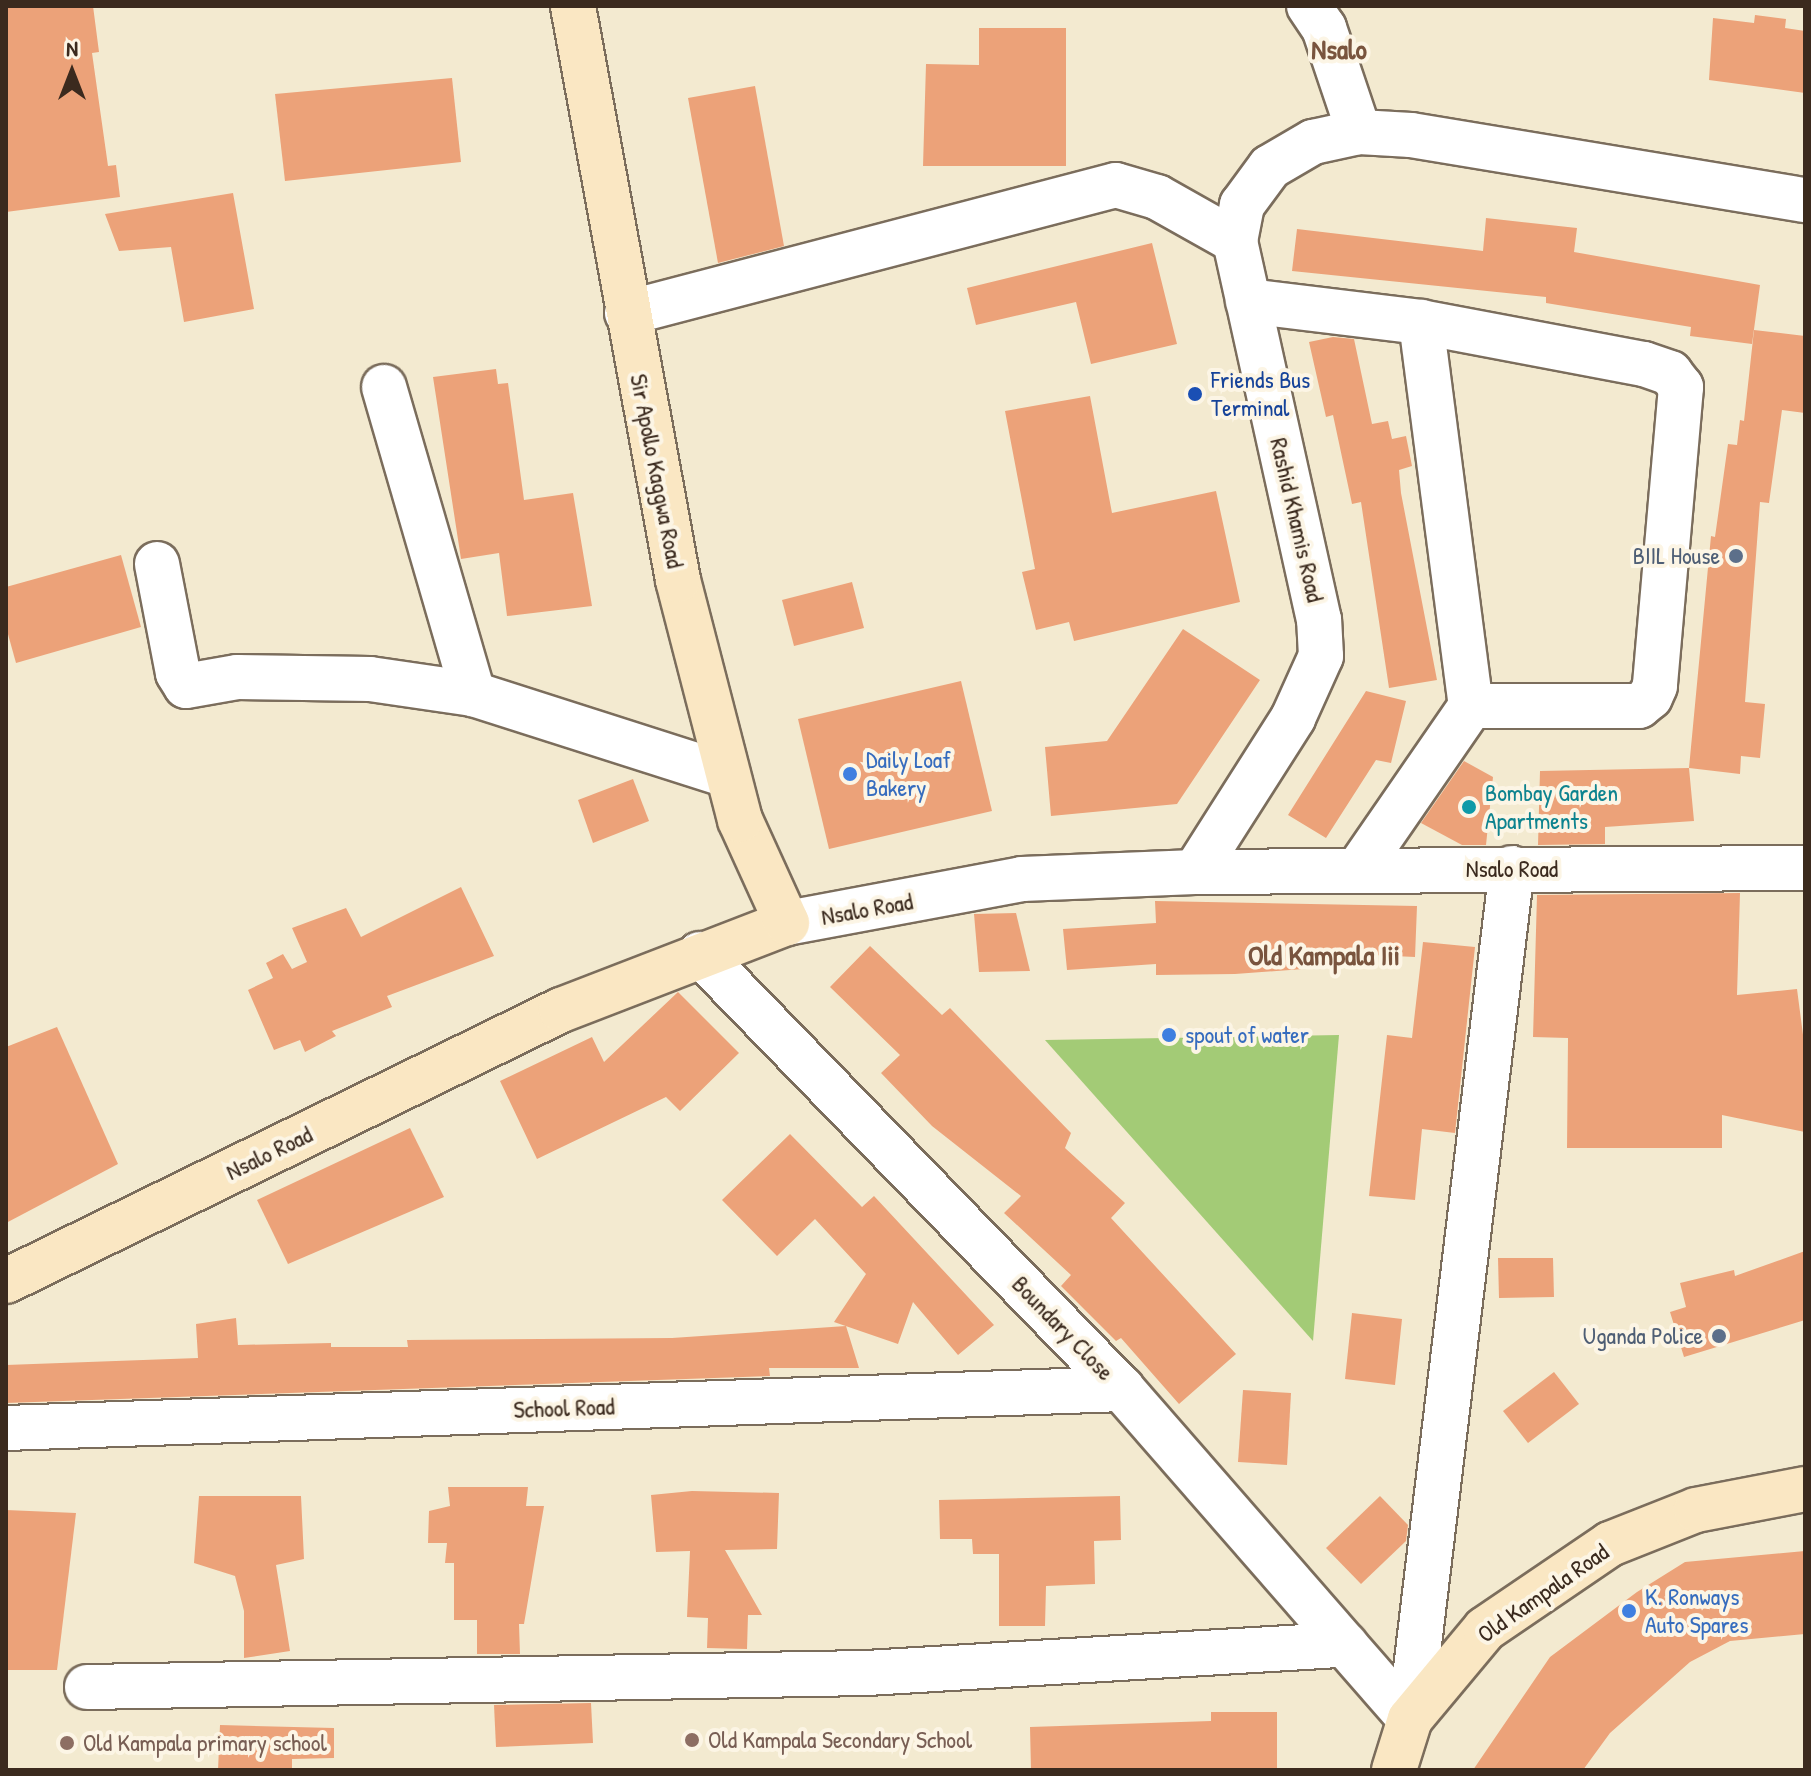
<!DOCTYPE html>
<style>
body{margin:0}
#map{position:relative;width:1811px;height:1776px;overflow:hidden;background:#f3ead0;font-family:"Patrick Hand",sans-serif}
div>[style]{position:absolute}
.green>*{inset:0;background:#a3cb76}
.building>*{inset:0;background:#eca279}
.roads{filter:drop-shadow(2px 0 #7b6d5c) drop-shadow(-2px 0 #7b6d5c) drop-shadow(0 2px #7b6d5c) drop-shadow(0 -2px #7b6d5c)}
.street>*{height:44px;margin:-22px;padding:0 22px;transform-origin:22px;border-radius:22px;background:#fff}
.secondary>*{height:44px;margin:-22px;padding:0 22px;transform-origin:22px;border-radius:22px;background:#fae7c3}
.dots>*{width:22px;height:22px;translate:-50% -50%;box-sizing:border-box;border:4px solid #fcf5e5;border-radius:50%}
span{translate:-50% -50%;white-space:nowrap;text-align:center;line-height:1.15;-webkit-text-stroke:8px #fcf5e5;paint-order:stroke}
.transit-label{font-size:24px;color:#164399}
.left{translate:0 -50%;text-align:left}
.street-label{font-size:24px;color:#3b2a1e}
.service-label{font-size:24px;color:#4e5e75}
.right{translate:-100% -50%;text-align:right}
.shop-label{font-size:24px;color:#366cbe}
.culture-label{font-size:24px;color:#0d838f}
.education-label{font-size:24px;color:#785e54}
.quarter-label{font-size:28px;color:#79543e;font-weight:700}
.frame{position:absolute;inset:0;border:8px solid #3b2a1e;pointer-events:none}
.north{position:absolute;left:32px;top:32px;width:80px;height:80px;-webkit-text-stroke:6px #fcf5e5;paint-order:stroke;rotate:0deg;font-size:22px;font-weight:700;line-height:32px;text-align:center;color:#3b2a1e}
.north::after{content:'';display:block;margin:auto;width:28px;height:36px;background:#3b2a1e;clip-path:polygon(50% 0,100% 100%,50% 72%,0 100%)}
</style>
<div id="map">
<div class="green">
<i style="clip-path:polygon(1339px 1035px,1313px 1341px,1045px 1040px)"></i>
</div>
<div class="building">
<i style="clip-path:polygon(6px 6px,93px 6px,99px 52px,92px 53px,108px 166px,116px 165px,120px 197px,6px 212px)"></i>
<i style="clip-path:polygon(1755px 15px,1786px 19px,1785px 28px,1805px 31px,1805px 93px,1709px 80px,1713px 18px,1754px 23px)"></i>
<i style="clip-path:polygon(979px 28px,1066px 28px,1066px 166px,923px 166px,926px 64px,979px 65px)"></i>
<i style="clip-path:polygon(452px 78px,461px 162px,285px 181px,275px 94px)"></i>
<i style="clip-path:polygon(755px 86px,784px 246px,718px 263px,688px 98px)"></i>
<i style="clip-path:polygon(233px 193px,254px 309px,184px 322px,171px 247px,119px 251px,105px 214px)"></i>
<i style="clip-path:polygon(1486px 218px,1577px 228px,1574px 252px,1760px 285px,1752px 344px,1690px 336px,1691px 327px,1546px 303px,1546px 297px,1292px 271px,1297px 229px,1483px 251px)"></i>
<i style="clip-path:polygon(1152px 243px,1177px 344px,1091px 364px,1076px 302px,976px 325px,967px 288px)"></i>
<i style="clip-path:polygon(1754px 330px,1805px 336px,1805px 413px,1782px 410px,1769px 503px,1760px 502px,1745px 702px,1765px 704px,1760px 758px,1741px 756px,1740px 774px,1689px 768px,1711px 536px,1715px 537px,1728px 444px,1737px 445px,1740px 420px,1744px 421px)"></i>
<i style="clip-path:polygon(1333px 337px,1354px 339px,1372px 424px,1388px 421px,1392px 439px,1406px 436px,1412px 466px,1399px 470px,1401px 493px,1437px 680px,1389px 688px,1361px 502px,1352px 504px,1333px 415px,1326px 417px,1309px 342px)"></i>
<i style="clip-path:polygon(496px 369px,498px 384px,508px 383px,524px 500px,573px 493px,592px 606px,507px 616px,499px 553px,461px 559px,433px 377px)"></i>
<i style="clip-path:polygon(1090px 396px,1112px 513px,1216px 491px,1240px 602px,1074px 641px,1069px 622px,1036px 630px,1022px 572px,1035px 569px,1005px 411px)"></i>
<i style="clip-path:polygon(121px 555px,141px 627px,16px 663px,6px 627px,6px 587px)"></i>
<i style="clip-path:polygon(852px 582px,864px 628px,794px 646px,782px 600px)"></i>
<i style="clip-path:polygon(1183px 629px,1260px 680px,1177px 804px,1051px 816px,1045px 747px,1107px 741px)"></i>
<i style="clip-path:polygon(961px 681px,992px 811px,829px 849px,798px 719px)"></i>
<i style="clip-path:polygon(1366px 691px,1406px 701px,1391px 763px,1376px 760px,1326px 838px,1288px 815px)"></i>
<i style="clip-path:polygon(1464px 761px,1493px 777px,1486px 845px,1462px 845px,1421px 823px)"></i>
<i style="clip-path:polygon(1689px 768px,1694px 821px,1605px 827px,1605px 844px,1538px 845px,1540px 771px)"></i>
<i style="clip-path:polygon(633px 779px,649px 821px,593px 843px,578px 800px)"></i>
<i style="clip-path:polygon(461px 887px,494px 956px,387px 996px,392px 1007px,332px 1031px,336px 1036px,305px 1052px,300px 1040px,274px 1050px,248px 990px,273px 978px,266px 963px,283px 954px,292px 969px,307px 962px,292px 928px,346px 908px,361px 937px)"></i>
<i style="clip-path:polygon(1740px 893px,1737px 995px,1797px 989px,1805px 1050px,1805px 1132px,1722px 1115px,1722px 1148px,1567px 1148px,1568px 1038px,1533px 1037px,1537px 895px)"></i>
<i style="clip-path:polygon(1155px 901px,1417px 906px,1415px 957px,1330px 953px,1330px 967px,1235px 974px,1156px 975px,1156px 964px,1067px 970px,1063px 929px,1156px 923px)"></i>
<i style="clip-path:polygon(1016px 913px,1030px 971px,979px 972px,974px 914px)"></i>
<i style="clip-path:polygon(1423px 942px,1475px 947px,1455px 1133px,1422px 1129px,1415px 1200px,1369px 1196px,1387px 1035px,1412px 1038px)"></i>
<i style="clip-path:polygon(870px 946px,942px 1015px,950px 1008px,1071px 1133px,1065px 1148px,1125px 1203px,1111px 1218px,1236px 1354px,1179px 1404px,1121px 1338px,1116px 1341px,1061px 1286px,1071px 1275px,1004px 1213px,1021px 1196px,932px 1126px,881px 1073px,900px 1055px,830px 987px)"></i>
<i style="clip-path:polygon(678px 992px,739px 1053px,680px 1111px,666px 1097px,537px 1159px,500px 1081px,592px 1037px,604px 1062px)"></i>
<i style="clip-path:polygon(57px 1027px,118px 1164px,6px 1223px,6px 1047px)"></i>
<i style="clip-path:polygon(410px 1128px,444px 1197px,288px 1264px,257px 1200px)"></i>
<i style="clip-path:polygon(790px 1134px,862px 1207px,874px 1196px,994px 1325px,958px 1355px,913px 1302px,898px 1344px,834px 1322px,866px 1274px,815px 1219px,777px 1256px,722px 1200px)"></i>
<i style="clip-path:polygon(1805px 1251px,1805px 1320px,1684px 1357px,1670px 1312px,1686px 1307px,1680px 1283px,1734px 1270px,1735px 1276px)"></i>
<i style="clip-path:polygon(1498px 1258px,1553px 1258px,1554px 1297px,1499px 1298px)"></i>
<i style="clip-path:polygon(1352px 1313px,1402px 1319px,1395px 1385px,1345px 1379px)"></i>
<i style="clip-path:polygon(236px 1318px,238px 1345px,331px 1343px,331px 1347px,408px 1347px,407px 1340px,672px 1338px,846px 1326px,859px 1368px,769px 1368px,770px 1376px,6px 1403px,6px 1365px,198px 1358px,196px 1324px)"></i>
<i style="clip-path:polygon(1554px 1372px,1579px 1404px,1528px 1443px,1503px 1411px)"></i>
<i style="clip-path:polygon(1243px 1390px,1291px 1393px,1287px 1465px,1238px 1462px)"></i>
<i style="clip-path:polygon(448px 1487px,528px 1487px,526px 1506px,544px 1506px,524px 1624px,519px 1624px,520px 1654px,477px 1654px,477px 1620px,454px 1620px,454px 1563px,445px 1563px,447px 1543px,428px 1543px,429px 1511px,450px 1506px)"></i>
<i style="clip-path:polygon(692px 1491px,779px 1493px,777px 1549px,725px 1550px,762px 1615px,748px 1615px,747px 1649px,707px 1648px,708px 1618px,687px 1617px,690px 1551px,656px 1552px,651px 1495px)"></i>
<i style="clip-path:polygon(199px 1496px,301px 1496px,304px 1559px,276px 1565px,290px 1651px,244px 1658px,244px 1611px,235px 1576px,194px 1563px)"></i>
<i style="clip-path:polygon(1120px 1496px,1121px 1540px,1094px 1541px,1095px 1584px,1046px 1586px,1045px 1626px,999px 1626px,999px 1554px,973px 1554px,972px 1539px,940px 1539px,939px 1500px)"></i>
<i style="clip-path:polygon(1380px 1496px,1408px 1525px,1406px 1541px,1361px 1584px,1326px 1548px)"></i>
<i style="clip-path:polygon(6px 1510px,76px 1513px,57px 1670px,6px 1670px)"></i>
<i style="clip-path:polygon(1805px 1551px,1805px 1634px,1730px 1641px,1690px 1662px,1610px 1733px,1583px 1770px,1473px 1770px,1550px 1657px,1637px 1592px,1685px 1562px)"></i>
<i style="clip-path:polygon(591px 1703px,593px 1743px,496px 1747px,494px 1705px)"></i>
<i style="clip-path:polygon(1211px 1712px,1277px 1712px,1277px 1770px,1031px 1770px,1030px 1727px,1211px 1721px)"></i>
<i style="clip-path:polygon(220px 1725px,334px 1728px,334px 1758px,292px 1759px,292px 1770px,218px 1770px)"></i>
</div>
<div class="roads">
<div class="street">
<i style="left:1309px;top:6px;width:27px;rotate:56deg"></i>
<i style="left:1324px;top:28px;width:110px;rotate:71.4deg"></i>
<i style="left:1248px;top:301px;width:174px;rotate:6.9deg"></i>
<i style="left:1421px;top:322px;width:387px;rotate:82.6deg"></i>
<i style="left:1471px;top:706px;width:199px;rotate:124.6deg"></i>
<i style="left:627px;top:313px;width:505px;rotate:-14.67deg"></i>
<i style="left:1116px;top:185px;width:43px;rotate:16.3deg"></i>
<i style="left:1157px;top:197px;width:90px;rotate:29.4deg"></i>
<i style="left:1421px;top:322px;width:227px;rotate:10.7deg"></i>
<i style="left:1644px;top:364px;width:28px;rotate:19deg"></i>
<i style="left:1670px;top:373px;width:18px;rotate:52deg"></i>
<i style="left:1681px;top:387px;width:300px;rotate:95deg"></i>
<i style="left:1655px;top:686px;width:12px;rotate:114deg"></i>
<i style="left:1650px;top:697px;width:14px;rotate:141deg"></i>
<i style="left:1639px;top:706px;width:168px;rotate:180deg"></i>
<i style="left:384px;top:387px;width:320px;rotate:73.8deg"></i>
<i style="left:157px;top:564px;width:111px;rotate:79.1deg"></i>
<i style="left:178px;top:673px;width:15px;rotate:58deg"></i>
<i style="left:186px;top:686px;width:52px;rotate:-10deg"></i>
<i style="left:237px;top:677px;width:133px;rotate:0.9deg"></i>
<i style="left:370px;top:679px;width:104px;rotate:8.3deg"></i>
<i style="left:473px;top:694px;width:267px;rotate:17.7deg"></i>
<i style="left:1195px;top:872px;width:183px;rotate:-57.5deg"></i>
<i style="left:1293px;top:718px;width:68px;rotate:-65.7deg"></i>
<i style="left:1321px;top:656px;width:36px;rotate:-93deg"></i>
<i style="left:1319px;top:620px;width:388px;rotate:-102.5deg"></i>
<i style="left:1235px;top:241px;width:37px;rotate:-79deg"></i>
<i style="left:1242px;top:205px;width:47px;rotate:-53.6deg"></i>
<i style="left:1270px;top:167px;width:50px;rotate:-30.2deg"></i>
<i style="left:1313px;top:142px;width:47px;rotate:-12.3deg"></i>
<i style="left:1359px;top:132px;width:52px;rotate:3.3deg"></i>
<i style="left:1411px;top:135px;width:399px;rotate:9.4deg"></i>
<i style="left:787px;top:923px;width:239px;rotate:-10.6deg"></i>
<i style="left:1022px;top:879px;width:173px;rotate:-2.3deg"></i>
<i style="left:1195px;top:872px;width:610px;rotate:-0.38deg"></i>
<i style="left:700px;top:954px;width:606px;rotate:45.87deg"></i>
<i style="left:1122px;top:1389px;width:438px;rotate:48.9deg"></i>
<i style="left:6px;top:1428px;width:1117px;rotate:-2deg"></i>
<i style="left:87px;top:1687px;width:780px;rotate:-1.03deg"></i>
<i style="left:867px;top:1673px;width:479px;rotate:-3.4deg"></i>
<i style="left:1410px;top:1719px;width:857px;rotate:-83.17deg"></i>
</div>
<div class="secondary">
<i style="left:6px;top:1281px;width:618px;rotate:-26.03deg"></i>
<i style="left:561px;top:1010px;width:242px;rotate:-21.1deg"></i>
<i style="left:787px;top:923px;width:113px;rotate:-114.5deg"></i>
<i style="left:740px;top:820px;width:248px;rotate:-104.5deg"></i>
<i style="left:678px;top:580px;width:584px;rotate:-100.37deg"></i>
<i style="left:1394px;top:1770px;width:53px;rotate:-72.6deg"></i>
<i style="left:1410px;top:1719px;width:117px;rotate:-50.2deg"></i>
<i style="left:1485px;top:1629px;width:151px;rotate:-34.2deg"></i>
<i style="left:1610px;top:1544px;width:92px;rotate:-21.6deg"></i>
<i style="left:1696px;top:1510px;width:111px;rotate:-10.9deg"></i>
</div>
</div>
<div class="dots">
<i style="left:1195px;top:394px;background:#1a4fb4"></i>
<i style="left:1736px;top:556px;background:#5c6f8a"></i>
<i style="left:850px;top:774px;background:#3f7fe0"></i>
<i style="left:1469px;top:807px;background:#0f9aa8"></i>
<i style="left:1169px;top:1035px;background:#3f7fe0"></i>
<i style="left:1719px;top:1336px;background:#5c6f8a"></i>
<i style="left:1629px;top:1611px;background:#3f7fe0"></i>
<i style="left:692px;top:1740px;background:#8d6e63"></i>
<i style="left:67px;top:1743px;background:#8d6e63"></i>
</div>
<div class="transit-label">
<span class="left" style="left:1211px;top:394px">Friends Bus<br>Terminal</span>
</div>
<div class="street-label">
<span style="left:657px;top:471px;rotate:79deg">Sir Apollo Kaggwa Road</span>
<span style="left:1297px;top:520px;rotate:77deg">Rashid Khamis Road</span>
<span style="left:1512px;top:869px">Nsalo Road</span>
<span style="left:867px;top:909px;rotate:-10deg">Nsalo Road</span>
<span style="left:269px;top:1153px;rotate:-26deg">Nsalo Road</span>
<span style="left:1063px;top:1328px;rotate:46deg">Boundary Close</span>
<span style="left:564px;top:1408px;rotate:-2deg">School Road</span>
<span style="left:1543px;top:1593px;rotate:-35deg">Old Kampala Road</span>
</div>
<div class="service-label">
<span class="right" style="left:1720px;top:556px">BIIL House</span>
<span class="right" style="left:1703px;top:1336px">Uganda Police</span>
</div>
<div class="shop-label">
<span class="left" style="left:866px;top:774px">Daily Loaf<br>Bakery</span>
<span class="left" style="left:1185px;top:1035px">spout of water</span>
<span class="left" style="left:1645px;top:1611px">K. Ronways<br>Auto Spares</span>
</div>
<div class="culture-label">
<span class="left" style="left:1485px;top:807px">Bombay Garden<br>Apartments</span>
</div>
<div class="education-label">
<span class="left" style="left:708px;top:1740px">Old Kampala Secondary School</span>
<span class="left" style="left:83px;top:1743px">Old Kampala primary school</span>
</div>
<div class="quarter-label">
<span style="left:1339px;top:49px">Nsalo</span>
<span style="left:1324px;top:955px">Old Kampala Iii</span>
</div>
<div class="frame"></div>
<div class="north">N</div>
</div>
